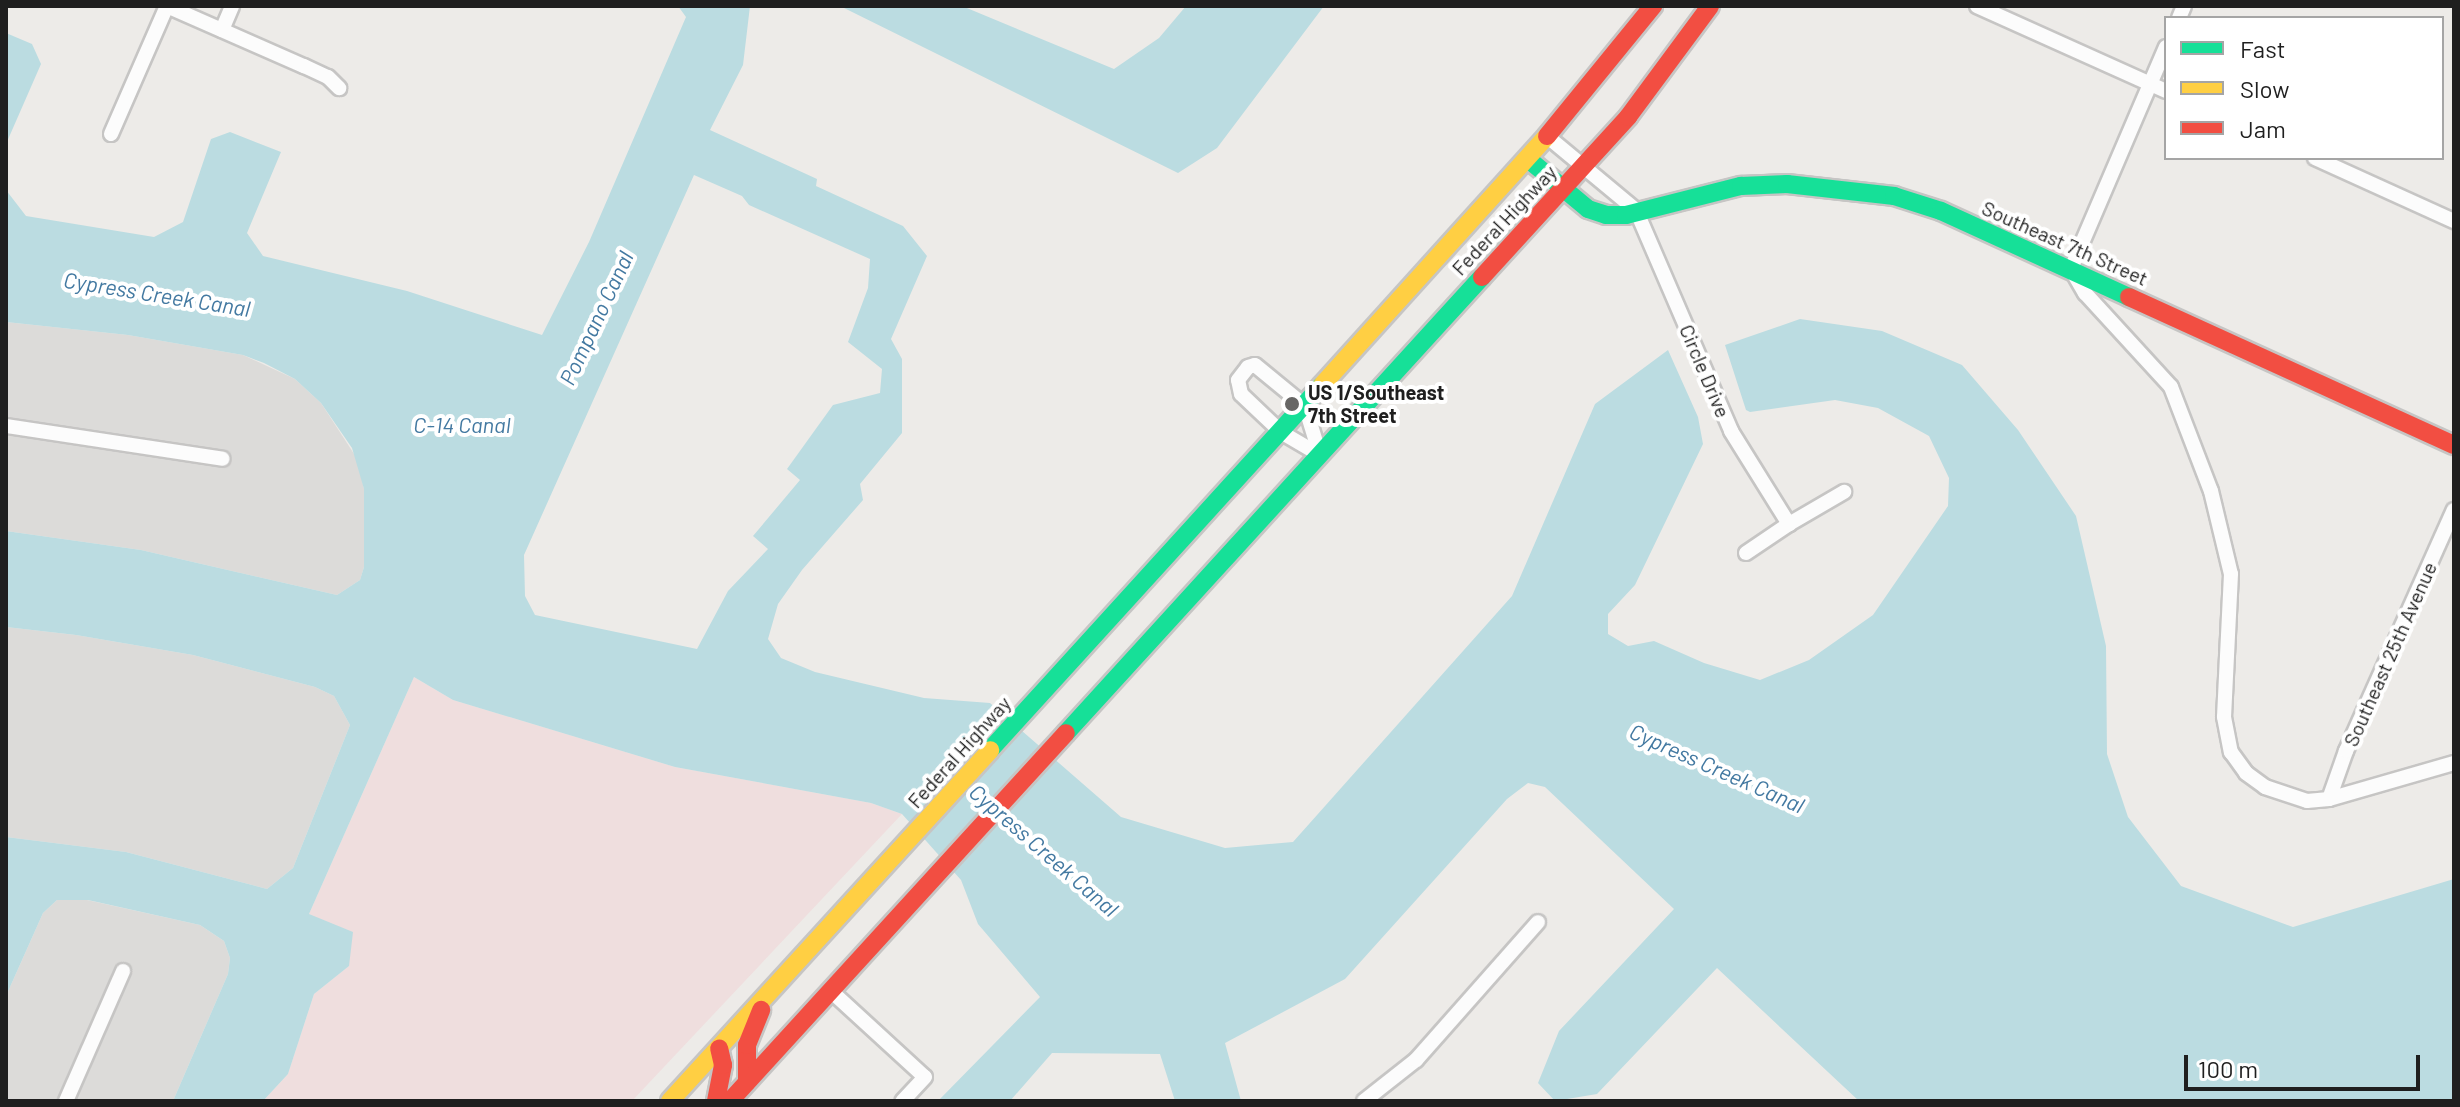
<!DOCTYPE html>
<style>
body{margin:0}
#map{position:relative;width:2460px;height:1107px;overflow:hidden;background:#edebe8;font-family:Barlow,sans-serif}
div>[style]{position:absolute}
.residential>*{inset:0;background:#dcdbd9}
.commercial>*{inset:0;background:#efdede}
.water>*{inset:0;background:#bbdce1}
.roads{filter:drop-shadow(2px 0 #c6c5c4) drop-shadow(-2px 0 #c6c5c4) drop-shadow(0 2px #c6c5c4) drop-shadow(0 -2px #c6c5c4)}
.street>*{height:14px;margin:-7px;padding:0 7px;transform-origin:7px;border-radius:7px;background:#fcfcfc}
.fast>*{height:18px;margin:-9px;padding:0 9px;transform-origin:9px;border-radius:9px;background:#16e098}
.slow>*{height:18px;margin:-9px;padding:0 9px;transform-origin:9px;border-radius:9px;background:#ffcf43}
.jam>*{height:18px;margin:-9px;padding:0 9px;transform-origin:9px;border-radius:9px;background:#f24e42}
.dots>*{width:22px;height:22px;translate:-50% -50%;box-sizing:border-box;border:4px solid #fff;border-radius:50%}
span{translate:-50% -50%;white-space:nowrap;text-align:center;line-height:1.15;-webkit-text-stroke:8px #fff;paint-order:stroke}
.street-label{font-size:20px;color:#1f1f1f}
.poi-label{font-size:20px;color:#1f1f1f;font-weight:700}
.left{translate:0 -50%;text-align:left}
.water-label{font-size:22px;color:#4379a1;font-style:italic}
.frame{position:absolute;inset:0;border:8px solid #1f1f1f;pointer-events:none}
.legend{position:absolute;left:2164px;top:16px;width:280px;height:144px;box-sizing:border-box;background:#fff;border:2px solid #a5a5a5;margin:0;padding:10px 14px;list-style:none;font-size:24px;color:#1f1f1f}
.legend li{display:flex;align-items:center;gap:16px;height:40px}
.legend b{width:40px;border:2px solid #a5a5a5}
.scale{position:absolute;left:2184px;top:1055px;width:236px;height:36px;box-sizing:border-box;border:4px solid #1f1f1f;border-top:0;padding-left:10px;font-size:24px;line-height:28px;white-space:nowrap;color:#1f1f1f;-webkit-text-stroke:6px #fff;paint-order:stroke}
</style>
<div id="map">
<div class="residential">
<i style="clip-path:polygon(6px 322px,128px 335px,243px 355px,295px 379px,321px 403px,358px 460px,364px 489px,364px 567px,360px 580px,337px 595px,141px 550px,6px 531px)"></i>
<i style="clip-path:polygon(6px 627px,76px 635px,193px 655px,315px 687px,334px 696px,350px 725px,293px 868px,267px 889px,126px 852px,6px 837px)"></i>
<i style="clip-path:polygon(57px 900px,87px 900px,200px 925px,224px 941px,230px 958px,228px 974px,173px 1101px,6px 1101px,6px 996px,43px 913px)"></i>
</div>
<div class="commercial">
<i style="clip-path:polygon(414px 677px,453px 700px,675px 767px,871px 803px,902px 814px,632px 1101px,263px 1101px,288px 1074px,314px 994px,349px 966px,309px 914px)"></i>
</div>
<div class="water">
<i style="clip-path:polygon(evenodd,678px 6px,750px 6px,743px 65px,710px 130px,817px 179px,816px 186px,903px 226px,927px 256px,891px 339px,902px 359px,902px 433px,860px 484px,863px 500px,802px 570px,778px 604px,768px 639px,781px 658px,815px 672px,924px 698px,990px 703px,1121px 817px,1225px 848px,1293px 842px,1512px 596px,1595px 404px,1668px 350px,1698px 417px,1703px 444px,1635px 585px,1608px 614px,1608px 634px,1628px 646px,1654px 641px,1704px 663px,1760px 680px,1809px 660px,1873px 615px,1948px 506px,1949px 478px,1929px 436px,1878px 408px,1835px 400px,1750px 412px,1746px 410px,1725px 345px,1800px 319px,1882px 331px,1962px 365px,2018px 430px,2076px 516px,2106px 646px,2107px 754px,2128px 817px,2181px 886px,2293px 927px,2454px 879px,2454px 1101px,1859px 1101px,1717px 968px,1597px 1094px,1555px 1101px,1538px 1083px,1559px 1031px,1674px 909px,1545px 787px,1528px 783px,1507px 799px,1345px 979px,1225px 1043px,1241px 1101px,1175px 1101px,1160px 1054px,1052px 1053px,1010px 1101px,938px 1101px,1040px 997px,978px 924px,961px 880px,902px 814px,871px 803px,675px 767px,453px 700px,414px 677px,309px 914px,353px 932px,349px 966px,314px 994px,288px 1074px,263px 1101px,173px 1101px,228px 974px,230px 958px,224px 941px,200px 925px,88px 900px,57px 900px,43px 913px,6px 996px,6px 837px,126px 852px,267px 889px,293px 868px,350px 725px,334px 696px,315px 687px,193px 655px,76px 635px,6px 627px,6px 531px,141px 550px,337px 595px,360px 580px,364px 567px,364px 489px,352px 448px,321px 403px,295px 379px,264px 363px,243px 355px,128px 335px,6px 322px,6px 190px,26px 216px,154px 237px,183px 222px,211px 139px,230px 132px,281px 152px,247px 233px,263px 256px,407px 291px,542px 335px,589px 242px,686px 17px,678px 6px,694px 175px,742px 196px,749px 205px,870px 259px,868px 288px,848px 342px,882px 369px,880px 393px,833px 405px,787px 469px,800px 480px,753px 536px,768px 549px,728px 591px,697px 649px,535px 615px,525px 596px,524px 555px,694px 175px)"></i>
<i style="clip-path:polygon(840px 6px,962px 6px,1114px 69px,1159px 38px,1186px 6px,1324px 6px,1217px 148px,1178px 173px)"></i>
<i style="clip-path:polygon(6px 33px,32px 44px,41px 64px,6px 144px)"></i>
</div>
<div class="roads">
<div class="street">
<i style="left:167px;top:6px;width:150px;rotate:23.7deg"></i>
<i style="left:304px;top:66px;width:26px;rotate:25deg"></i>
<i style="left:328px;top:77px;width:16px;rotate:45deg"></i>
<i style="left:1977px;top:6px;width:207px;rotate:24.2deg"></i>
<i style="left:2179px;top:18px;width:13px;rotate:-67deg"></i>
<i style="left:222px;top:30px;width:26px;rotate:-67deg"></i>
<i style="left:2166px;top:47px;width:241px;rotate:113.2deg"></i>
<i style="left:2071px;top:269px;width:28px;rotate:60deg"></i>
<i style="left:2085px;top:293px;width:127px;rotate:47.5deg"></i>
<i style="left:2171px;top:387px;width:111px;rotate:69deg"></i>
<i style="left:2211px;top:491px;width:85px;rotate:76.5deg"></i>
<i style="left:2231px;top:574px;width:143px;rotate:92.8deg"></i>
<i style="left:2224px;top:717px;width:36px;rotate:79deg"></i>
<i style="left:2231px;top:752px;width:26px;rotate:54deg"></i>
<i style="left:2246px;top:773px;width:24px;rotate:36deg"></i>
<i style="left:2265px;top:787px;width:44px;rotate:18.4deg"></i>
<i style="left:2307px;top:801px;width:22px;rotate:-5deg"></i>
<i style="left:2329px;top:799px;width:130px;rotate:-16.1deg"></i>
<i style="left:111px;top:134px;width:140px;rotate:-66.4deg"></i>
<i style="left:1548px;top:137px;width:114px;rotate:39.7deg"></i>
<i style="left:1636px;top:210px;width:241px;rotate:66.7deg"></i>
<i style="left:1731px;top:431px;width:110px;rotate:58.1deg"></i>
<i style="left:1789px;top:524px;width:64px;rotate:-30.2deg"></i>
<i style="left:2315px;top:158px;width:153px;rotate:24.4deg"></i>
<i style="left:1255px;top:365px;width:65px;rotate:39.4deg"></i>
<i style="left:1305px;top:406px;width:51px;rotate:73deg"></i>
<i style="left:1320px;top:455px;width:45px;rotate:-149.5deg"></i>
<i style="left:1281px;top:432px;width:55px;rotate:-136.5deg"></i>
<i style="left:1241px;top:394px;width:14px;rotate:-102deg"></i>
<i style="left:1238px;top:380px;width:16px;rotate:-52deg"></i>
<i style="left:1248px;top:367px;width:7px;rotate:-16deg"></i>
<i style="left:6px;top:426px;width:219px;rotate:8.6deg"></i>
<i style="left:1746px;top:553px;width:52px;rotate:-34deg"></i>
<i style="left:2329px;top:799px;width:51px;rotate:-70.5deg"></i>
<i style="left:2346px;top:751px;width:264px;rotate:-65.9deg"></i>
<i style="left:831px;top:991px;width:127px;rotate:42.5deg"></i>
<i style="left:925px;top:1077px;width:33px;rotate:133deg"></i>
<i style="left:66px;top:1101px;width:142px;rotate:-66.3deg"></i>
<i style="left:1364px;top:1101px;width:66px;rotate:-38.3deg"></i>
<i style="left:1416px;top:1060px;width:184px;rotate:-48.5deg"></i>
</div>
<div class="fast">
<i style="left:1528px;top:159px;width:78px;rotate:39.8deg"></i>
<i style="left:1588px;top:209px;width:19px;rotate:18deg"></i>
<i style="left:1606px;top:215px;width:20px"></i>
<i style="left:1626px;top:215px;width:119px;rotate:-14.2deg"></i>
<i style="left:1741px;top:186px;width:46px;rotate:-2.5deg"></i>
<i style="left:1787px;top:184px;width:108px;rotate:6.4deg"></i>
<i style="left:1894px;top:196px;width:49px;rotate:17.7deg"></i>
<i style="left:1941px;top:211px;width:207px;rotate:24.6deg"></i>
<i style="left:1066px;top:733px;width:617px;rotate:-47.63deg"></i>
<i style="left:990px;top:750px;width:493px;rotate:-47.7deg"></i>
</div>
<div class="slow">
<i style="left:1322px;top:385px;width:336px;rotate:-47.9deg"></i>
<i style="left:670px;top:1101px;width:475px;rotate:-47.6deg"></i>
</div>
<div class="jam">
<i style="left:1547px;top:136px;width:168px;rotate:-50.8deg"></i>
<i style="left:1482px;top:277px;width:217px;rotate:-47.6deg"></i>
<i style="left:1628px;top:117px;width:138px;rotate:-53.5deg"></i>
<i style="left:2129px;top:297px;width:357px;rotate:24.5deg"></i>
<i style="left:747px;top:1082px;width:37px;rotate:-90deg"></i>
<i style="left:747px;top:1045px;width:38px;rotate:-68deg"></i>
<i style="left:716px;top:1101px;width:37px;rotate:-79deg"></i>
<i style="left:723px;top:1065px;width:17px;rotate:-103deg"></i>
<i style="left:730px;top:1101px;width:498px;rotate:-47.6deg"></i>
</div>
</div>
<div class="dots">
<i style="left:1292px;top:404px;background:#676665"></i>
</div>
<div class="street-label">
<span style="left:1504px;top:220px;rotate:-47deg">Federal Highway</span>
<span style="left:2065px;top:243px;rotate:24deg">Southeast 7th Street</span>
<span style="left:1705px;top:371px;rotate:67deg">Circle Drive</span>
<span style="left:2390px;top:654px;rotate:-66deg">Southeast 25th Avenue</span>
<span style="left:959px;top:752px;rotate:-48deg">Federal Highway</span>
</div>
<div class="poi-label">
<span class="left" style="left:1308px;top:404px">US 1/Southeast<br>7th Street</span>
</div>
<div class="water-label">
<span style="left:157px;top:294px;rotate:9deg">Cypress Creek Canal</span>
<span style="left:596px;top:318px;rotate:-65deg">Pompano Canal</span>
<span style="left:462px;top:425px">C-14 Canal</span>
<span style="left:1717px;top:768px;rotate:24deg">Cypress Creek Canal</span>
<span style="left:1044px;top:850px;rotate:41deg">Cypress Creek Canal</span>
</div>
<div class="frame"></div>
<ul class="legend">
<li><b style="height:10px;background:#16e098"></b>Fast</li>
<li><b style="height:10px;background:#ffcf43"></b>Slow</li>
<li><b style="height:10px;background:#f24e42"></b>Jam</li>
</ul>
<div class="scale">100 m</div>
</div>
